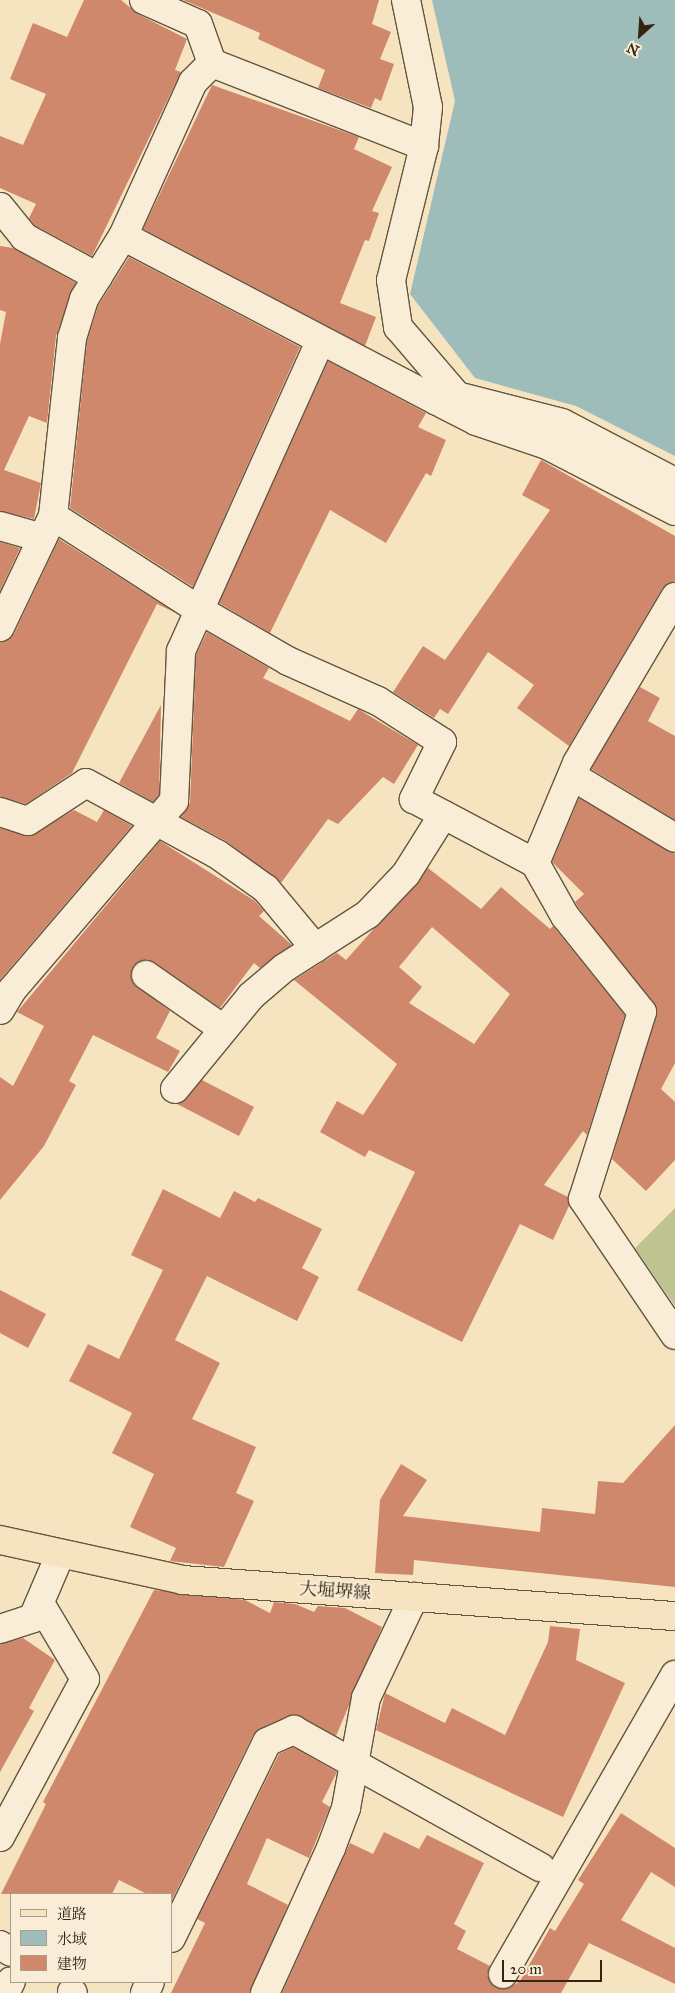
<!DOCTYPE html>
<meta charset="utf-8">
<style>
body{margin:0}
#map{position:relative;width:675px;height:1993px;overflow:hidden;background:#f6e4c1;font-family:"IM FELL Great Primer","Noto Serif JP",serif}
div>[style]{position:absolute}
.green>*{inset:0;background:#bfc391}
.water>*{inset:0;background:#9ebdba}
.building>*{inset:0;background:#cf886b}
.roads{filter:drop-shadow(1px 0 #64553e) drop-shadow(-1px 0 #64553e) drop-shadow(0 1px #64553e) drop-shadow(0 -1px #64553e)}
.minor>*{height:28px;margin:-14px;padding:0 14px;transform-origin:14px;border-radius:14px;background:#f9edd7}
.major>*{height:28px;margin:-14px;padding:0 14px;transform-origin:14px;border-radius:14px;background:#f6e4c1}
span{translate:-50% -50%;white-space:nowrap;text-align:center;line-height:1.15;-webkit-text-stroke:4px #f9edd7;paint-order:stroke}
.street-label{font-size:18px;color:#342513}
.legend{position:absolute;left:10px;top:1893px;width:162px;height:90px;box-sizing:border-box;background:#f9edd7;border:1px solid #aa9d89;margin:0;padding:6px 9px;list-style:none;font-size:15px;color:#342513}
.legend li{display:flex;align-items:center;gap:10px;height:25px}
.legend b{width:25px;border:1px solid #aa9d89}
.north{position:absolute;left:615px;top:10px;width:50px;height:50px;-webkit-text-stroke:4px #f9edd7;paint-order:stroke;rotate:206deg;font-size:14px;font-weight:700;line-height:20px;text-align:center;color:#342513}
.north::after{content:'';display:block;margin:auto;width:18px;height:22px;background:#342513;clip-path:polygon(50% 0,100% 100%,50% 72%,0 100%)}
.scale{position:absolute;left:502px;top:1960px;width:100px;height:22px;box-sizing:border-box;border:2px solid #342513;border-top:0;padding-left:6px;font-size:15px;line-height:18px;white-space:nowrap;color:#342513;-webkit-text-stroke:4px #f9edd7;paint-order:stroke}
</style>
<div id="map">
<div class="green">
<i style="clip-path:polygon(675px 1208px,675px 1306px,635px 1248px)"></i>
</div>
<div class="water">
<i style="clip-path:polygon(432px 0,675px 0,675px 456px,576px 406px,475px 378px,410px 294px,455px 101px)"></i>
</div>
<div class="building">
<i style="clip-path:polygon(84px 0,121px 0,138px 14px,187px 39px,175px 70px,181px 72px,92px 256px,34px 225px,29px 218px,36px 204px,0 188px,0 136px,23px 145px,46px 94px,10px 79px,33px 23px,67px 37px)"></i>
<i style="clip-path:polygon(183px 0,379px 0,372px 24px,391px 32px,380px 59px,394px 64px,381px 101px,375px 98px,371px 108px,318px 88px,325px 70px,258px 39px,260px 33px)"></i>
<i style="clip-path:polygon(212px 85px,359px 137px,354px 149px,392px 167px,372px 211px,379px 213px,369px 241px,365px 240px,340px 303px,376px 317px,365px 346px,143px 229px)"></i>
<i style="clip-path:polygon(0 246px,13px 248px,76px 283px,56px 336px,47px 423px,29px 416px,4px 470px,41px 483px,34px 519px,0 511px,0 344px,6px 312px,0 310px)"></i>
<i style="clip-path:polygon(129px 257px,300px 347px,193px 587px,70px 508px,87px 341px,98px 306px)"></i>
<i style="clip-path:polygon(328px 361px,426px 413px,418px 427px,446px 440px,431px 476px,426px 473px,386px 543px,330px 510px,270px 633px,219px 603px)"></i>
<i style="clip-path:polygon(541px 460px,675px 536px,675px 581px,662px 589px,569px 746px,517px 708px,534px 685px,488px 652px,448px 714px,440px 709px,434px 718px,393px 692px,423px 646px,445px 660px,550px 510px,522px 495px)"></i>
<i style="clip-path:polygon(59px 539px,176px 613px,157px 604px,72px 773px,26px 804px,0 797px,0 642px,14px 634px)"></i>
<i style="clip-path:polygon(0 542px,20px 548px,0 591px)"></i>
<i style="clip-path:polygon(207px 632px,269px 668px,263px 678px,350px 721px,358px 709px,418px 745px,394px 784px,383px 777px,338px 824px,328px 819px,281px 883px,226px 841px,181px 817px,190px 802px,196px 655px)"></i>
<i style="clip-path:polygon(640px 687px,660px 698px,648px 721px,675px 736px,675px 820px,591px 769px)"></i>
<i style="clip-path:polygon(161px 705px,159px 795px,153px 802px,119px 783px)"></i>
<i style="clip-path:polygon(579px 798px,675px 854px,675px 1063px,661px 1089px,675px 1102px,675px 1160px,646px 1191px,612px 1159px,657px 1010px,578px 907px,575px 902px,584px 894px,552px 862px)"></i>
<i style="clip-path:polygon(74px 810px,97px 822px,104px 810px,132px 826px,0 980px,0 828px,30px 836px)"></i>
<i style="clip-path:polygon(160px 841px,255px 901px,264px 911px,259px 916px,292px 945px,260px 968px,254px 963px,220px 1008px,154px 962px,147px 959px,134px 966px,132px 982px,170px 1011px,156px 1038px,180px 1051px,168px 1072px,93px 1035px,69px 1081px,76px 1085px,44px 1146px,0 1200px,0 1077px,13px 1086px,44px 1026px,17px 1012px)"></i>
<i style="clip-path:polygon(evenodd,428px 868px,481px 909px,501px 887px,550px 929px,553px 926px,625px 1015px,587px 1135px,583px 1131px,544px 1185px,568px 1197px,569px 1206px,553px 1240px,520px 1224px,462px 1342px,357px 1290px,415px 1172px,369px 1150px,365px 1157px,320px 1132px,337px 1101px,363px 1115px,397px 1064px,294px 980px,337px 953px,346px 960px,428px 868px,432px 927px,510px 994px,474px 1044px,409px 1003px,422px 987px,399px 967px,432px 927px)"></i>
<i style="clip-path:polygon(202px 1080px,254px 1107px,239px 1136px,177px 1104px)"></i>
<i style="clip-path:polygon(163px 1189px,220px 1218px,234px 1191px,255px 1202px,258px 1198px,322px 1229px,302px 1268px,319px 1277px,297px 1321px,207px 1276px,175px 1340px,220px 1363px,192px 1419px,256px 1447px,236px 1493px,254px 1501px,224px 1567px,170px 1561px,176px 1548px,130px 1527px,154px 1474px,112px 1453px,132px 1413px,69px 1381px,88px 1344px,119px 1359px,163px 1270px,131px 1255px)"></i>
<i style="clip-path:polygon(0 1290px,46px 1314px,28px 1348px,0 1333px)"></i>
<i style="clip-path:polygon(675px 1425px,675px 1587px,414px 1560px,413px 1575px,375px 1573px,380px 1500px,401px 1464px,427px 1480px,403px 1516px,540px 1532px,542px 1508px,595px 1514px,598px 1481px,623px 1483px)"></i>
<i style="clip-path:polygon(154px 1590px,245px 1600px,270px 1613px,274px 1602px,295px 1604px,314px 1612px,318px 1606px,345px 1608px,382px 1627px,336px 1736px,294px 1714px,253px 1735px,171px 1902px,171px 1894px,147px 1894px,119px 1880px,112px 1894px,1px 1894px,46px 1804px,43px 1802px)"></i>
<i style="clip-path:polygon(550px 1626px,580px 1629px,576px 1660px,625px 1683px,563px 1817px,376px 1730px,385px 1693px,445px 1723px,452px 1708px,505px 1735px,548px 1642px)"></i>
<i style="clip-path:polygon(23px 1638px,55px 1660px,29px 1708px,34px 1711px,0 1772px,0 1644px)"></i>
<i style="clip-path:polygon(293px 1747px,337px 1772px,322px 1802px,330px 1807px,309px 1858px,267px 1838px,247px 1884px,288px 1905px,250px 1993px,171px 1993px,205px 1923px,197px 1919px,279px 1754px)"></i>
<i style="clip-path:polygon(621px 1813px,675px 1848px,675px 1887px,651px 1872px,621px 1920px,675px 1948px,675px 1984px,589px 1943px,561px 1993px,282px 1993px,350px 1843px,373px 1854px,384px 1832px,419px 1849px,427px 1835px,484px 1863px,454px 1924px,466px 1931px,457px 1949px,490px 1966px,487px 1975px,495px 1987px,510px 1988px,520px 1981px,550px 1928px,555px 1931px,584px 1884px,578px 1880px)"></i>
</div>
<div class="roads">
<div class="minor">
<i style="left:144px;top:0;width:59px;rotate:24deg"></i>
<i style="left:198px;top:24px;width:41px;rotate:70.3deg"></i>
<i style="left:212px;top:63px;width:228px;rotate:21.4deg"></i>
<i style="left:424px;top:146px;width:138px;rotate:103.8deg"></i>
<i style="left:391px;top:280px;width:48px;rotate:81.5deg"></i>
<i style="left:398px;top:327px;width:91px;rotate:49.5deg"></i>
<i style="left:406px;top:0;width:109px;rotate:78.4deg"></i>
<i style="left:428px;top:107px;width:39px;rotate:96deg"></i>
<i style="left:212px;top:63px;width:27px;rotate:135deg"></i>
<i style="left:193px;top:82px;width:169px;rotate:114.4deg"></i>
<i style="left:123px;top:236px;width:74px;rotate:121.8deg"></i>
<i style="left:84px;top:299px;width:41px;rotate:107.1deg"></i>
<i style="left:72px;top:338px;width:179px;rotate:96.1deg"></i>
<i style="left:53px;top:516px;width:172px;rotate:32.7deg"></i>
<i style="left:198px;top:609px;width:104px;rotate:30deg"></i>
<i style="left:288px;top:661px;width:98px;rotate:24deg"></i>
<i style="left:378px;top:701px;width:76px;rotate:32.6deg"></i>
<i style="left:442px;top:742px;width:64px;rotate:116.2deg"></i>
<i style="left:414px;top:799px;width:137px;rotate:27.9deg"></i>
<i style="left:535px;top:863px;width:61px;rotate:60.5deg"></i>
<i style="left:565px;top:916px;width:123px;rotate:51.3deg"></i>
<i style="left:642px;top:1012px;width:196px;rotate:107.5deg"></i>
<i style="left:583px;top:1199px;width:164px;rotate:55.9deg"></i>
<i style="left:0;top:207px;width:38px;rotate:51deg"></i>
<i style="left:24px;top:237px;width:84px;rotate:28.4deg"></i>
<i style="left:123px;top:236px;width:355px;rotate:27.7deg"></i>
<i style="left:437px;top:401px;width:21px;rotate:-14deg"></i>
<i style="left:457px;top:396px;width:108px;rotate:14.4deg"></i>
<i style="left:562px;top:423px;width:127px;rotate:27.6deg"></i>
<i style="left:443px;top:404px;width:37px;rotate:27deg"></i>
<i style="left:476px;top:421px;width:75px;rotate:18.7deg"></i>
<i style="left:547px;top:445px;width:144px;rotate:27.3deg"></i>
<i style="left:0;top:526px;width:44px;rotate:15.9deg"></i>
<i style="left:0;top:627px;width:123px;rotate:-64.5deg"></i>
<i style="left:572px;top:776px;width:120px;rotate:31deg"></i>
<i style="left:0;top:812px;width:29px;rotate:18deg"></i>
<i style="left:28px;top:821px;width:69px;rotate:-33.2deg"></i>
<i style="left:86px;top:783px;width:149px;rotate:28.5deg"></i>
<i style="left:217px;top:854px;width:60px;rotate:35.5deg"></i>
<i style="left:266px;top:889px;width:77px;rotate:50.3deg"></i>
<i style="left:535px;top:863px;width:108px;rotate:-67.2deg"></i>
<i style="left:577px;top:763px;width:193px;rotate:-59.4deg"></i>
<i style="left:146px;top:975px;width:93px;rotate:34.9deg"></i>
<i style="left:0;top:1010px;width:23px;rotate:-59deg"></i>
<i style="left:12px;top:990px;width:249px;rotate:-49.4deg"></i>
<i style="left:174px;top:801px;width:150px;rotate:-87.3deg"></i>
<i style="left:181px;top:651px;width:340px;rotate:-65.8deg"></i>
<i style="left:175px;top:1089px;width:120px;rotate:-50.7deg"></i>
<i style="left:251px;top:996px;width:43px;rotate:-40.3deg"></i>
<i style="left:284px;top:968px;width:100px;rotate:-32.7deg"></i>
<i style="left:368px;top:914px;width:55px;rotate:-46.5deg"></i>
<i style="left:406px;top:874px;width:70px;rotate:-57.9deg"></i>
<i style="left:0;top:1629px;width:35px;rotate:-18deg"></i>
<i style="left:33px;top:1618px;width:69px;rotate:-66.8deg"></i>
<i style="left:0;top:1837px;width:179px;rotate:-61.7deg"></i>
<i style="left:85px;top:1679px;width:86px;rotate:-120.7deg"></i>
<i style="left:171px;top:1938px;width:218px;rotate:-63.9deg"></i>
<i style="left:267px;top:1742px;width:30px;rotate:-24deg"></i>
<i style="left:294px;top:1730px;width:282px;rotate:29.1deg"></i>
<i style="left:0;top:1945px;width:13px;rotate:32deg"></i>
<i style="left:503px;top:1974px;width:345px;rotate:-60.1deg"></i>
<i style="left:72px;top:1992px;width:1px;rotate:45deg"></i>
<i style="left:5px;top:1993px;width:13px;rotate:-63deg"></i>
<i style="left:145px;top:1993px;width:12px;rotate:-66deg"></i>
<i style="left:265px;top:1993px;width:159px;rotate:-65.5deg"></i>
<i style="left:331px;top:1848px;width:43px;rotate:-69.4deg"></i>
<i style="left:346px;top:1808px;width:112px;rotate:-79.7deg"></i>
<i style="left:366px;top:1698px;width:112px;rotate:-64.6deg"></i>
</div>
<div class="major">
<i style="left:0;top:1540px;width:187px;rotate:12.3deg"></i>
<i style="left:183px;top:1580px;width:493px;rotate:4.2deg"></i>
</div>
</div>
<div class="street-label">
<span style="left:335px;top:1591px;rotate:4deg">大堀堺線</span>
</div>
<ul class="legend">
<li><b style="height:6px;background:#f6e4c1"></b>道路</li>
<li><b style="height:14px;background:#9ebdba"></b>水域</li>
<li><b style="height:14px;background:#cf886b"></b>建物</li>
</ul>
<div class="north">N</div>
<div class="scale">20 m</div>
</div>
